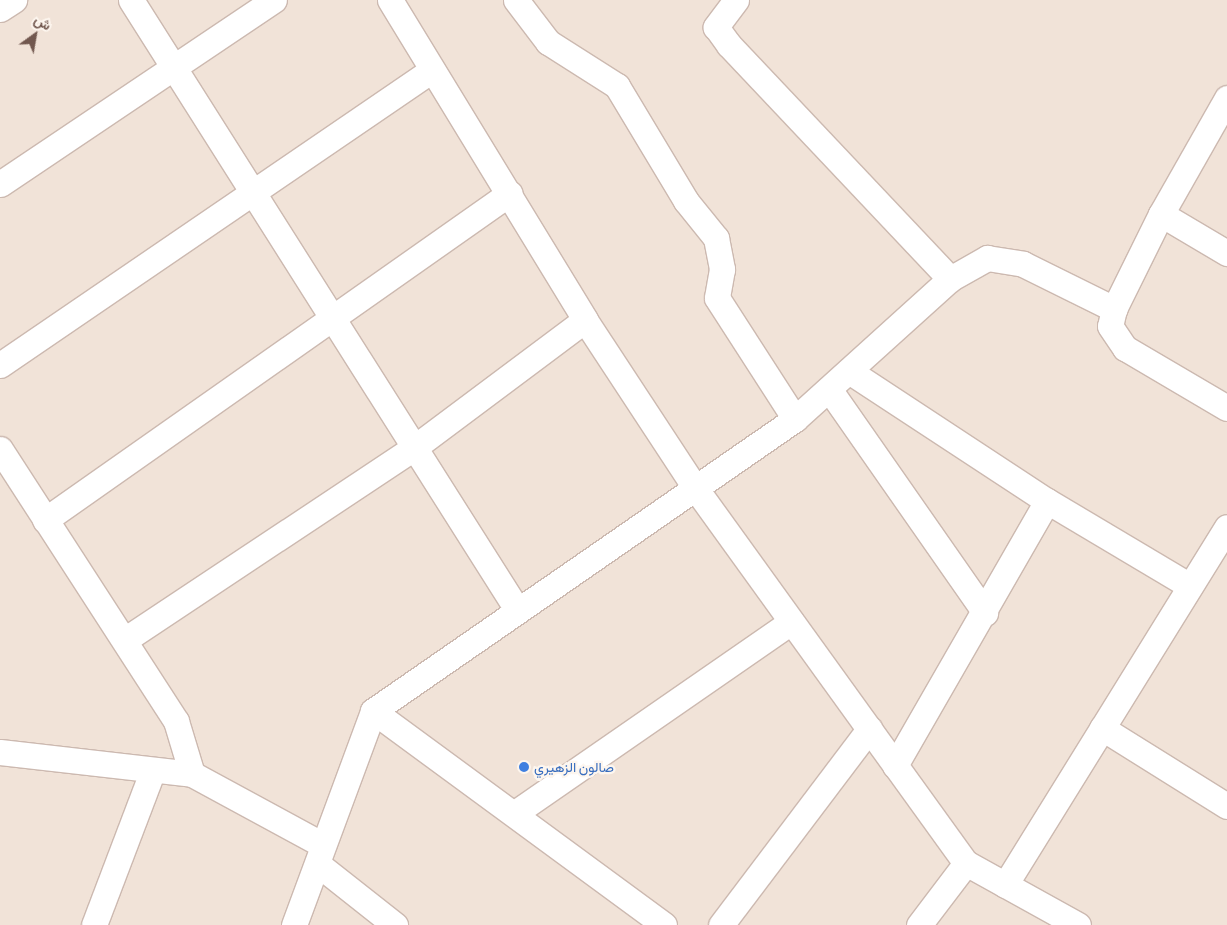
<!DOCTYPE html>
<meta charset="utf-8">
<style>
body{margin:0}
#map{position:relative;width:1227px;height:925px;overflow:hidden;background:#faf2e9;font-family:Commissioner,Vazirmatn,sans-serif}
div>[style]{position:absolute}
.residential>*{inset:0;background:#f1e3d8}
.roads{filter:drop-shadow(1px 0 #ccb9b0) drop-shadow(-1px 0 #ccb9b0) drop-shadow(0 1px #ccb9b0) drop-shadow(0 -1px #ccb9b0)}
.minor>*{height:25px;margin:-12.5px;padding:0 12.5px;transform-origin:12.5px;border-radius:12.5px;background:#fff}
.dots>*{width:14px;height:14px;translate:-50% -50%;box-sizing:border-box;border:2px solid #fdf6ef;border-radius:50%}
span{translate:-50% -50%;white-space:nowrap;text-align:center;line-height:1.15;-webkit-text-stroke:4.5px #fdf6ef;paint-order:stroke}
.shop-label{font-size:14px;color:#366cbe}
.left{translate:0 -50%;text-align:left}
.north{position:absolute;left:10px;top:10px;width:50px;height:50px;-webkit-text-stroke:4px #fdf6ef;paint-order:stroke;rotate:32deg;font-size:14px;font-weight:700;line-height:20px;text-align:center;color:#72584f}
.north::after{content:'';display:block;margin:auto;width:18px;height:22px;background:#72584f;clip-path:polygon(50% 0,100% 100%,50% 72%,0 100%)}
</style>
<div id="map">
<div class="residential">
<i style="clip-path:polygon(0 0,1227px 0,1227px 925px,0 925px)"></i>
</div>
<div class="roads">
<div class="minor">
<i style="left:131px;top:0;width:723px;rotate:57.65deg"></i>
<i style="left:390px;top:0;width:375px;rotate:58.6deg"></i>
<i style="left:585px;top:320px;width:202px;rotate:56.7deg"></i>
<i style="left:696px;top:489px;width:461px;rotate:54.2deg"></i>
<i style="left:966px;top:863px;width:128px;rotate:29deg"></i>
<i style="left:516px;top:0;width:53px;rotate:52.7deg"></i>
<i style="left:548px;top:42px;width:82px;rotate:32.5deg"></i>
<i style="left:617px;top:86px;width:134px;rotate:59deg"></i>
<i style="left:686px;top:201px;width:48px;rotate:51deg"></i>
<i style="left:716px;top:238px;width:32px;rotate:79deg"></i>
<i style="left:722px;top:269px;width:29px;rotate:100deg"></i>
<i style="left:717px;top:298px;width:144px;rotate:57.2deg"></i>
<i style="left:736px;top:0;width:34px;rotate:127deg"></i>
<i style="left:716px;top:27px;width:22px;rotate:54deg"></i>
<i style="left:729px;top:45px;width:322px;rotate:46.6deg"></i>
<i style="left:0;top:9px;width:17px;rotate:-33deg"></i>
<i style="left:1227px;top:98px;width:133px;rotate:119.6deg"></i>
<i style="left:1161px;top:214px;width:106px;rotate:116.3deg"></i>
<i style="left:1114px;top:309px;width:17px;rotate:103deg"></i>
<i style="left:1110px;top:326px;width:27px;rotate:56deg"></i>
<i style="left:1125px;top:348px;width:118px;rotate:30.5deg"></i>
<i style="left:0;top:184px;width:330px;rotate:-33.9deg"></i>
<i style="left:1161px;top:214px;width:77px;rotate:30.6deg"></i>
<i style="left:0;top:365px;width:523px;rotate:-34.33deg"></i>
<i style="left:849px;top:371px;width:237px;rotate:33.3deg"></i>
<i style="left:1047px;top:501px;width:305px;rotate:119.9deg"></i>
<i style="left:829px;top:389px;width:273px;rotate:55.1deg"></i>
<i style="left:0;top:449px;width:324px;rotate:57.1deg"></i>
<i style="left:176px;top:721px;width:55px;rotate:73.2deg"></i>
<i style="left:1047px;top:501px;width:166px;rotate:30.7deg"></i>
<i style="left:45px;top:520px;width:568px;rotate:-35.12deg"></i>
<i style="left:126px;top:639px;width:347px;rotate:-33.6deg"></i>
<i style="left:415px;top:447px;width:212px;rotate:-36.8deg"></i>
<i style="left:373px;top:711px;width:361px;rotate:36.3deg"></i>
<i style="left:1102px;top:728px;width:147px;rotate:32deg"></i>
<i style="left:0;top:752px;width:193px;rotate:6.5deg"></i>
<i style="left:192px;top:774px;width:147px;rotate:28.5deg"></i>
<i style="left:515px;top:813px;width:336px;rotate:-34.7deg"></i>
<i style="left:319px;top:865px;width:97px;rotate:38.3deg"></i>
<i style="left:1005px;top:885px;width:421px;rotate:-58.2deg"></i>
<i style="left:94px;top:925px;width:164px;rotate:-69.2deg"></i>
<i style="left:294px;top:925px;width:228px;rotate:-69.7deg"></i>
<i style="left:373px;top:711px;width:513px;rotate:-34.68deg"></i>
<i style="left:795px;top:419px;width:209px;rotate:-42.1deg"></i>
<i style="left:950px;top:279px;width:43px;rotate:-29.6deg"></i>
<i style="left:987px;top:258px;width:36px;rotate:9deg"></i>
<i style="left:1023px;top:264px;width:102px;rotate:26.3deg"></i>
<i style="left:721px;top:925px;width:246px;rotate:-52.9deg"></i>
<i style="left:919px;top:925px;width:78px;rotate:-52.8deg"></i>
</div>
</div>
<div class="dots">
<i style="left:524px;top:767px;background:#3f7fe0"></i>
</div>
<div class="shop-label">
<span class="left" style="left:534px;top:767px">صالون الزهيري</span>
</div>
<div class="north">ش</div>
</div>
